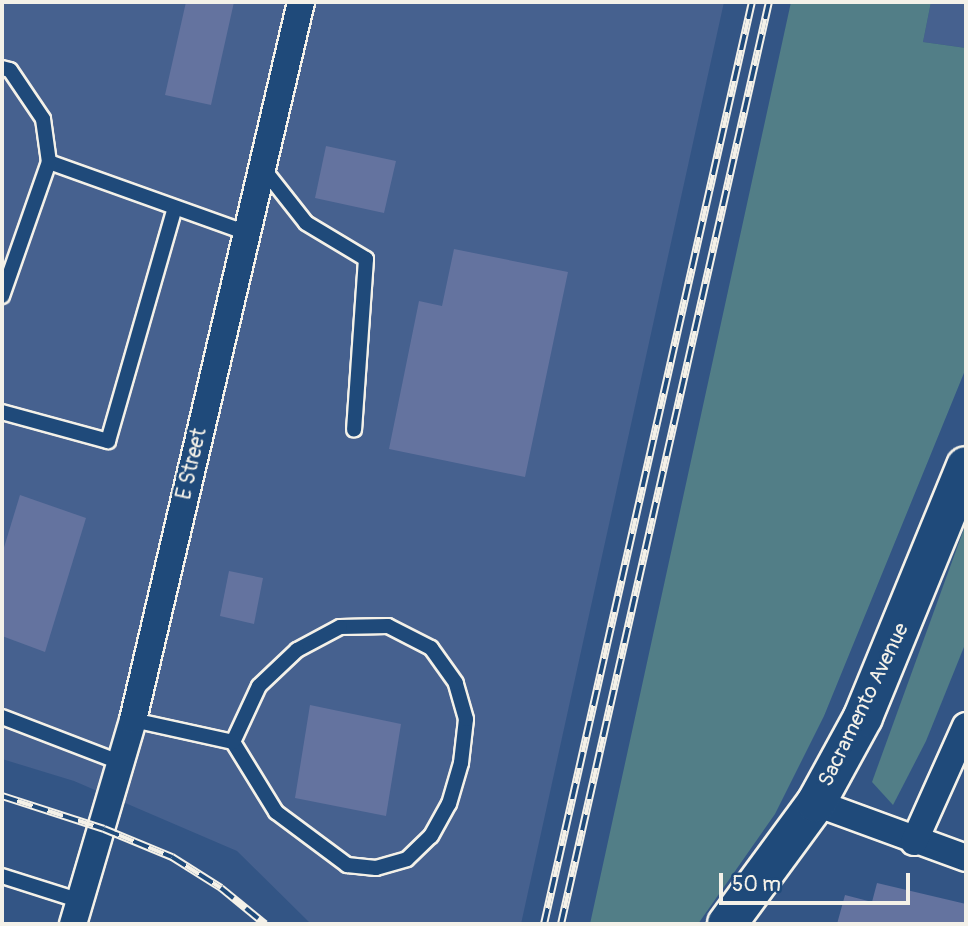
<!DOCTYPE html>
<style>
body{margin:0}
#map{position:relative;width:968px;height:926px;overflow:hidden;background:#335585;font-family:Pangolin,sans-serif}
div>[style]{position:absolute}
.built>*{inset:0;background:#46618f}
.green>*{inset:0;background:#527e87}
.building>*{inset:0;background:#64739f}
.roads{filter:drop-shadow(2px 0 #f4f1e8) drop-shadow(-2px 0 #f4f1e8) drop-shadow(0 2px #f4f1e8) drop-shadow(0 -2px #f4f1e8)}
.service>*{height:14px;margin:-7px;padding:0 7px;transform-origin:7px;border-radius:7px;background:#1f4a7a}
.minor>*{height:26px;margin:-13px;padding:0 13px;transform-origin:13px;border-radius:13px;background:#1f4a7a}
.secondary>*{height:38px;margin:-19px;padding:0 19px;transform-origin:19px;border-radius:19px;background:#1f4a7a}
.rail>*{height:8px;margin-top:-4px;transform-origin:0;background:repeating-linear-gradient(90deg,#1f4a7a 0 16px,#f4f1e8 0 32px);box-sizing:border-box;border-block:2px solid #f4f1e8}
span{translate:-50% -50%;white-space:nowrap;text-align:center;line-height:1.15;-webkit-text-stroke:5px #1f4a7a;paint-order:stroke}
.street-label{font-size:21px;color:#f4f1e8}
.frame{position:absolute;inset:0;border:4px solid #f4f1e8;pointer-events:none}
.scale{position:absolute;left:719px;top:873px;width:191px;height:32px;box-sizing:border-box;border:4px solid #f4f1e8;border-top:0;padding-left:9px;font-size:21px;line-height:24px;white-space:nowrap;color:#f4f1e8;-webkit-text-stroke:5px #1f4a7a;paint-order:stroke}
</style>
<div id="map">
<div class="built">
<i style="clip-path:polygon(2px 2px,724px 2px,521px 924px,311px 924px,237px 851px,74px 781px,2px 759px)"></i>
<i style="clip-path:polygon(931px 2px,966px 2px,966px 48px,923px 42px)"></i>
</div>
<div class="green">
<i style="clip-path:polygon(791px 2px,931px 2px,923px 42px,966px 48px,966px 368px,824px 716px,775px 814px,698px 924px,590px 924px)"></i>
<i style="clip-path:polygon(966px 523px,966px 642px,926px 741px,893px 805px,872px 782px)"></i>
</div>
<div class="building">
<i style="clip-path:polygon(186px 2px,234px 2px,211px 105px,165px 95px)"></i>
<i style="clip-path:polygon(326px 146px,396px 161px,384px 213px,315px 198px)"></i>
<i style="clip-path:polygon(454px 249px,568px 272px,525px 477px,389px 449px,419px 301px,442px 306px)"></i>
<i style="clip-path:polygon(20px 495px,86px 518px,45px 652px,2px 636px,2px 554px)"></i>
<i style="clip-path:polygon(229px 571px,263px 578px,254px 624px,220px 616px)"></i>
<i style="clip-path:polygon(310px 705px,401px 724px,386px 816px,295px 798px)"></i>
<i style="clip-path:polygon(877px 883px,966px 904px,966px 924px,837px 924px,845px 895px,872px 902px)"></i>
</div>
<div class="roads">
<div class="service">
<i style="left:2px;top:68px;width:8px;rotate:14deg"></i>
<i style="left:10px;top:70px;width:59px;rotate:56deg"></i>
<i style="left:43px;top:119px;width:43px;rotate:82.1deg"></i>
<i style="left:49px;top:162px;width:208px;rotate:19.7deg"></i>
<i style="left:262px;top:167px;width:71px;rotate:51.8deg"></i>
<i style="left:306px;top:223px;width:70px;rotate:31deg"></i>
<i style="left:366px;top:259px;width:171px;rotate:94deg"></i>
<i style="left:2px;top:296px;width:142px;rotate:-70.7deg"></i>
<i style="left:2px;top:412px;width:110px;rotate:15.3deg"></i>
<i style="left:108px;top:441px;width:242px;rotate:-74deg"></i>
<i style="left:2px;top:717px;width:129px;rotate:21deg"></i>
<i style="left:133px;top:720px;width:102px;rotate:12.4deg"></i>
<i style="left:233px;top:742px;width:82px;rotate:58.4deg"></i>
<i style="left:276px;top:812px;width:89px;rotate:36.7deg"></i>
<i style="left:347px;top:865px;width:29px;rotate:6deg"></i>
<i style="left:376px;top:868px;width:32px;rotate:-16deg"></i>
<i style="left:407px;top:859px;width:33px;rotate:-44deg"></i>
<i style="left:431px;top:836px;width:37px;rotate:-61deg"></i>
<i style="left:449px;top:804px;width:43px;rotate:-73.7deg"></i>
<i style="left:461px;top:763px;width:44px;rotate:-83.5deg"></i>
<i style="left:466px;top:719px;width:37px;rotate:-106deg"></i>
<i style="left:456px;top:683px;width:43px;rotate:-125.5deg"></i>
<i style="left:431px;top:648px;width:48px;rotate:-152.9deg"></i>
<i style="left:388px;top:626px;width:48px;rotate:178.8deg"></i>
<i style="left:340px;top:627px;width:49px;rotate:151.9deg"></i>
<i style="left:297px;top:650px;width:52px;rotate:136.5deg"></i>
<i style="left:259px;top:686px;width:62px;rotate:114.9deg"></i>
<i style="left:2px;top:876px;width:83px;rotate:17.6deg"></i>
</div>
<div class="minor">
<i style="left:816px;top:803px;width:160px;rotate:20.1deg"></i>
<i style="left:914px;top:842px;width:127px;rotate:-65.9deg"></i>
<i style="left:73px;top:924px;width:213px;rotate:-73.6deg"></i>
<i style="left:133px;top:720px;width:737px;rotate:-76.83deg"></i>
</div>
<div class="secondary">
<i style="left:727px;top:924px;width:150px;rotate:-53.7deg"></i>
<i style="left:816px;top:803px;width:98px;rotate:-61.3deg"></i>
<i style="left:863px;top:717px;width:271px;rotate:-67.7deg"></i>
</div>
</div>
<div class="rail">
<i style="left:2px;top:796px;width:107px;rotate:17.9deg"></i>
<i style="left:104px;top:829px;width:74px;rotate:22.4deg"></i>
<i style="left:172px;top:857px;width:58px;rotate:32.3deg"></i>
<i style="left:221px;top:888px;width:57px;rotate:39.3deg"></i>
<i style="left:544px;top:924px;width:945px;rotate:-77.29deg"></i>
<i style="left:561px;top:924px;width:945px;rotate:-77.29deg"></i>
</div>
<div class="street-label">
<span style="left:192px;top:464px;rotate:-77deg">E Street</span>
<span style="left:864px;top:705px;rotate:-64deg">Sacramento Avenue</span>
</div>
<div class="frame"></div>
<div class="scale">50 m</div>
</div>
